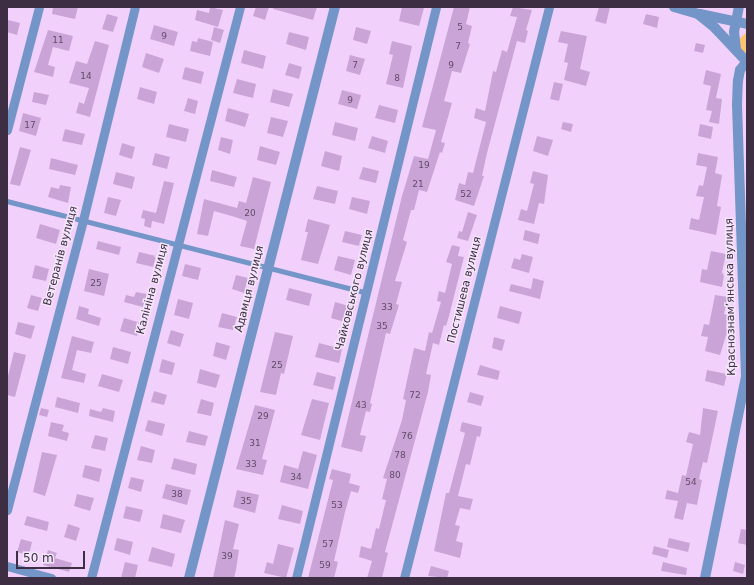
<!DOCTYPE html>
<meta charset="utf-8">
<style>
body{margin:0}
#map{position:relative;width:754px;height:585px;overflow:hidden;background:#f1d1fb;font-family:"DejaVu Sans",sans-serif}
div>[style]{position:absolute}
.green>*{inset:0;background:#f9c570}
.building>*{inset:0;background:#cba4d7}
.service>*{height:4.5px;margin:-2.25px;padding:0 2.25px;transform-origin:2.25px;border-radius:2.25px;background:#7495c7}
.minor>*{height:9px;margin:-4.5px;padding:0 4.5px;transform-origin:4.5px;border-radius:4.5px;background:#7495c7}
.tertiary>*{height:10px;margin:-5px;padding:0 5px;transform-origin:5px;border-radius:5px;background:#7495c7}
span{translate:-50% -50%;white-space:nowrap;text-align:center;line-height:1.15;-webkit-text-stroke:3px #f5e5fa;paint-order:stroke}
.number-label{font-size:9px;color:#614c68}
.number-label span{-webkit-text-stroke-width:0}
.street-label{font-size:11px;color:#3e2e43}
.frame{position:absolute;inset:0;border:8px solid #3e2e43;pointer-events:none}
.scale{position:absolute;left:16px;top:551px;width:69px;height:18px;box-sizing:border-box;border:2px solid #3e2e43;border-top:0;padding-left:5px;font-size:12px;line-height:14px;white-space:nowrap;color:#3e2e43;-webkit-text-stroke:3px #f5e5fa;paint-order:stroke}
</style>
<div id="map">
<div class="green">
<i style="clip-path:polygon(747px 32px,747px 54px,741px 52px,739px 39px)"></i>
</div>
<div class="building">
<i style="clip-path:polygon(53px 7px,78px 7px,75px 19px,52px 14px)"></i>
<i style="clip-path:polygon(210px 7px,223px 10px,218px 27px,195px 20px,197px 10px,209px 13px)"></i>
<i style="clip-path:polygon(256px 7px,269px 7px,265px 20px,253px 16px)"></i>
<i style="clip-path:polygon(273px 7px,317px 7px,313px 20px,273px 9px)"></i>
<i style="clip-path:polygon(402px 7px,424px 8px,419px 26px,399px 21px)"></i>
<i style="clip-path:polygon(454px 7px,470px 7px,466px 24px,472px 26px,468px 43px,470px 44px,461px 73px,452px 71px,444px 101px,452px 103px,441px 142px,445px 143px,442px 153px,440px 152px,427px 192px,419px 190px,414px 210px,411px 210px,403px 240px,407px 242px,395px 281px,402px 282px,396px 304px,399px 305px,390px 334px,386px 333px,370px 403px,372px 404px,370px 412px,366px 411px,360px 435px,366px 436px,362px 452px,341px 447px,402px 196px,414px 156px,428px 159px,436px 130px,422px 127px)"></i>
<i style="clip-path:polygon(513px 7px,532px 10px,526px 30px,528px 31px,525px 43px,517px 41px,487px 153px,482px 176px,484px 176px,474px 206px,455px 200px,459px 183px,465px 185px,468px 172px,473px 173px,486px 122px,474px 118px,476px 108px,485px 111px,493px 71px,496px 72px,502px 50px,507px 52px,517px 17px,510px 16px)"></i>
<i style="clip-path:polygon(599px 7px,610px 7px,606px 24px,595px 21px)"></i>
<i style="clip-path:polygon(107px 14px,118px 17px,113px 32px,102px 29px)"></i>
<i style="clip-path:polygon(646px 14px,659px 17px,657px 28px,643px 24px)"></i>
<i style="clip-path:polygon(8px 20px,20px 23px,17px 35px,7px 32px)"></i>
<i style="clip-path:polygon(154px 25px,178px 32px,174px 46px,150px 39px)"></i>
<i style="clip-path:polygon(214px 27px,224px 30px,220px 43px,211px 40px)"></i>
<i style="clip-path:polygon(356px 27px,371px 31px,367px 44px,353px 40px)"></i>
<i style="clip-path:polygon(48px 30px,73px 36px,69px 51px,53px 47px,48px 65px,55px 67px,53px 77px,34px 72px)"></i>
<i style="clip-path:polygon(561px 31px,587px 36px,580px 69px,590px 72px,586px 86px,564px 80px,568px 63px,564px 62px,568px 44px,558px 42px)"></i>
<i style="clip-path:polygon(289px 32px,309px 37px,306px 50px,286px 44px)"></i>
<i style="clip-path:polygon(198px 38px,213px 42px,210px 56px,190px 51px,192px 41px,197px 42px)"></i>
<i style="clip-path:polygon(95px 41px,109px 45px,90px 117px,76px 113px,79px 102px,84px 104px,89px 88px,69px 83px,76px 61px,87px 64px)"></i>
<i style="clip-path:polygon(392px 41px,412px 46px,403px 88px,386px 84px,393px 55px,389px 54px)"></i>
<i style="clip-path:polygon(696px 43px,705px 45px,703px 53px,694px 51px)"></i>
<i style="clip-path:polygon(244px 50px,266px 56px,263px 69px,241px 63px)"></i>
<i style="clip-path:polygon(146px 53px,164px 59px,159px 73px,142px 67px)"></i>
<i style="clip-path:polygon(350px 55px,365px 59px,360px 75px,346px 71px)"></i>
<i style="clip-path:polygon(289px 63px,302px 67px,299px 79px,285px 75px)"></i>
<i style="clip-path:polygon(185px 67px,204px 72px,201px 84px,182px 79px)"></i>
<i style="clip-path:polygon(706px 70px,721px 74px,716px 98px,722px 99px,719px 124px,709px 122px,712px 111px,706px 110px,711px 86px,703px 84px)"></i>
<i style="clip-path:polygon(237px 79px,256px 84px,253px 98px,233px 93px)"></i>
<i style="clip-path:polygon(554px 82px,563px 84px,559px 101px,550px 99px)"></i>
<i style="clip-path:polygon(140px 87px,157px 92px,154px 104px,137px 99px)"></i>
<i style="clip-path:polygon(273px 89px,293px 94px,289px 107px,270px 102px)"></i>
<i style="clip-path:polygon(342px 90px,361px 95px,357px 109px,338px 104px)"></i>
<i style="clip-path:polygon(34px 92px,49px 95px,46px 105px,32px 102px)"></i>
<i style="clip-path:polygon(188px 98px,198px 101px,195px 114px,184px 111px)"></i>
<i style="clip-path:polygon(379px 105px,398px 110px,395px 123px,375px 118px)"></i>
<i style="clip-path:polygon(228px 108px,249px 114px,245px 127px,225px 121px)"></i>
<i style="clip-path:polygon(23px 113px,41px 118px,36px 136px,19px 131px)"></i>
<i style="clip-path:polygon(271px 117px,288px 121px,283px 137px,267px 133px)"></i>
<i style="clip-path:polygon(335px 122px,358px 128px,355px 141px,332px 135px)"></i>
<i style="clip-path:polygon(563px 122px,573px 124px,571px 132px,561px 129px)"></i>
<i style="clip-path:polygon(169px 124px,189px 129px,186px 142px,166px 137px)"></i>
<i style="clip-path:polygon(700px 124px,713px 127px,711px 139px,698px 136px)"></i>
<i style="clip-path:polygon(65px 129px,85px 134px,82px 145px,62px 141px)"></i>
<i style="clip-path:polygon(372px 136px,388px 141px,385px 153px,368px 148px)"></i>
<i style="clip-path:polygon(537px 136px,553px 140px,548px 156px,533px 151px)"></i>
<i style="clip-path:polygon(221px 137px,233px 140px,230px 154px,218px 150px)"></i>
<i style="clip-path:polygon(122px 143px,135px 147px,132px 159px,119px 155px)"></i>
<i style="clip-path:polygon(260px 146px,280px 152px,276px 165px,257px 160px)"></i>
<i style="clip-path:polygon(20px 147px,31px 150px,20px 186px,10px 184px)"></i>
<i style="clip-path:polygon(325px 151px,342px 156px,339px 171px,321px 166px)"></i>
<i style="clip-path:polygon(155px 153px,170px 157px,167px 169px,152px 165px)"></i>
<i style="clip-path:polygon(698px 153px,718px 157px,715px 173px,722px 175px,717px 206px,721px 207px,716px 235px,689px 229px,691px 218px,699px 220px,704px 197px,696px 196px,699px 185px,703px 186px,707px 167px,696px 165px)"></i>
<i style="clip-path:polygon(51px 158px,78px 165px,75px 175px,49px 169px)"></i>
<i style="clip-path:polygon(363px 167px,379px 171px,376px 183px,359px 179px)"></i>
<i style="clip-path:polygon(212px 170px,237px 177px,234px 187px,210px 181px)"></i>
<i style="clip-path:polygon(533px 171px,548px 175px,544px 204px,539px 203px,534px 224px,518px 220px,521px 209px,527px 211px,534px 184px,530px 183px)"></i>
<i style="clip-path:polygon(116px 172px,135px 177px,132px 189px,113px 184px)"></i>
<i style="clip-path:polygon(253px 177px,271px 182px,254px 249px,240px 246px,247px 221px,235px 217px,214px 211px,208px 236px,197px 234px,204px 199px,237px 208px,239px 201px,246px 203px)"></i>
<i style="clip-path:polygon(164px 181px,174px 183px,164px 224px,152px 221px,151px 228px,144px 226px,145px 219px,141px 218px,143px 210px,156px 213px)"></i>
<i style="clip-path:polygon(60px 185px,71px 187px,68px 203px,48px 197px,51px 187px,59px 189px)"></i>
<i style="clip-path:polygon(317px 186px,338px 191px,335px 204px,313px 199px)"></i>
<i style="clip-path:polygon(108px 197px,121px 200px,116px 216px,104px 213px)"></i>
<i style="clip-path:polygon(352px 197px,370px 201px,367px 214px,349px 209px)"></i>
<i style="clip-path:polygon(468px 212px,477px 215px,468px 241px,457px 238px,459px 231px,462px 232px)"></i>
<i style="clip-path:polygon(308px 219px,330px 225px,318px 264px,301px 260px,308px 232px,305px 232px)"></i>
<i style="clip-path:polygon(40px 224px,60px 230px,56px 244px,36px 238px)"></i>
<i style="clip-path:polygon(525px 230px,540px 234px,538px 244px,523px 240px)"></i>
<i style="clip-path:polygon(345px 231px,362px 235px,359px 246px,342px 242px)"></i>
<i style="clip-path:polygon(98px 241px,121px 247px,119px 255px,96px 249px)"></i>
<i style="clip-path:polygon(452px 245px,460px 247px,458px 256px,464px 257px,449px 316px,446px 326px,444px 325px,439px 345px,433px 343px,426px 374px,431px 375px,428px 392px,385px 552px,388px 553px,382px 578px,367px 578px,372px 561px,359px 557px,361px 546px,371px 549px,376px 528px,379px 529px,386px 500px,382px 499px,387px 479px,383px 478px,402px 420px,406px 400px,403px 399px,414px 348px,425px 351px,429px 332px,432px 333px,441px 302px,437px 301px,439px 291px,445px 293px,452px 264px,446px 262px)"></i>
<i style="clip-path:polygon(711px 251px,726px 254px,722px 272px,724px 276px,722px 287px,700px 282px,702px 269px,707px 270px)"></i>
<i style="clip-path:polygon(139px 252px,156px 256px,153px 267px,136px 263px)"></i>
<i style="clip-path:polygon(522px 254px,533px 257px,529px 273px,511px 268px,514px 258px,520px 260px)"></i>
<i style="clip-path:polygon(338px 256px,355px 260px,351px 275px,334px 270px)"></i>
<i style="clip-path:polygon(185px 264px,201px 268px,198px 280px,182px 276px)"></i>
<i style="clip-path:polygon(35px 265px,49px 269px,46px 281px,32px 278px)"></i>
<i style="clip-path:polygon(89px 269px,109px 274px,104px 296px,84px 291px)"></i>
<i style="clip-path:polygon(236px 275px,248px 278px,244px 293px,232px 289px)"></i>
<i style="clip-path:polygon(533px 278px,544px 281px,540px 299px,509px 291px,511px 284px,531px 289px)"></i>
<i style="clip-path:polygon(289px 288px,312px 294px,309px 306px,286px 300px)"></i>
<i style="clip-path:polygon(136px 292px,147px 294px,143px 307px,124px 302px,126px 295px,134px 297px)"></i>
<i style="clip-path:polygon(31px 295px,42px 298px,38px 311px,27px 308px)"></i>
<i style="clip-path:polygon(715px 295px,728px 297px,724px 314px,728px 315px,726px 329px,728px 329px,720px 355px,705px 351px,708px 337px,701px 336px,704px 324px,709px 325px)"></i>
<i style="clip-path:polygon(178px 299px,193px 303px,189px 319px,174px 315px)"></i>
<i style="clip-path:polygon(335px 302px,352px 307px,348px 323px,331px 318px)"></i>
<i style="clip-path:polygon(79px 306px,89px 309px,88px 314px,101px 318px,99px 326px,76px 319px)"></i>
<i style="clip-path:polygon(500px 306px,522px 312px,519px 324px,497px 318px)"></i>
<i style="clip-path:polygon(222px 313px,237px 317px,233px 330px,218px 327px)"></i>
<i style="clip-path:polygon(124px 318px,141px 323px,137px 336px,120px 331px)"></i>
<i style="clip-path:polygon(18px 322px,35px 326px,31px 339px,15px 334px)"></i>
<i style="clip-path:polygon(171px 330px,184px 334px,180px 347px,167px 343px)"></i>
<i style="clip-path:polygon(275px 332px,293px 336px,284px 374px,281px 373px,276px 395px,260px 392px)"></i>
<i style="clip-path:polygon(72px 336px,94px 342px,91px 353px,77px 350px,72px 370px,86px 374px,84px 383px,61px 378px)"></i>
<i style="clip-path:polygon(494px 337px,505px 340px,502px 351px,492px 348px)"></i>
<i style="clip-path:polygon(216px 342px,230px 346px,226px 360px,213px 356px)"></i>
<i style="clip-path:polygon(319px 343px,342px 349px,339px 363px,315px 357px)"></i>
<i style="clip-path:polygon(113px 347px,131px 352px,128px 364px,110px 359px)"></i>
<i style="clip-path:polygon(14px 352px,26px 355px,15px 397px,7px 395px,7px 380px)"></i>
<i style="clip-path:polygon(162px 359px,175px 363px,172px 375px,159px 372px)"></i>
<i style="clip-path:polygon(480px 365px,500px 371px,498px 380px,477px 375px)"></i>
<i style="clip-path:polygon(200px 369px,220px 375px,216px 388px,197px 383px)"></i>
<i style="clip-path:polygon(707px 370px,727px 374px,724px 386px,705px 381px)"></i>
<i style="clip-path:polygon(317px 372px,336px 377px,333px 390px,313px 385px)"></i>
<i style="clip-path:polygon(102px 374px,123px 380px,119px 392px,98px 386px)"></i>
<i style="clip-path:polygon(154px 391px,167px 395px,164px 405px,151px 402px)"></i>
<i style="clip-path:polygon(470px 392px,484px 396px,481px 406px,467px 402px)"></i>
<i style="clip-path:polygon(57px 397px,80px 403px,78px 413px,55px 407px)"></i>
<i style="clip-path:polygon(201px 399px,214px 403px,211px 416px,197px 413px)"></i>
<i style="clip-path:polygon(312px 399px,329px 403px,320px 440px,301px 435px)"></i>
<i style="clip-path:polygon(255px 405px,275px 410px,262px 459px,267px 460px,263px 475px,236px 469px)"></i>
<i style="clip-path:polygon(41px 408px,49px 410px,47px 417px,39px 415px)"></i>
<i style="clip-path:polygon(103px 408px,115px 411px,113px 422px,89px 416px,90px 409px,101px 412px)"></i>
<i style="clip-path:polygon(703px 408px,718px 411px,707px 463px,703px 462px,699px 479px,702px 480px,697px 505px,687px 503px,683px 520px,674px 518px,678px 501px,665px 499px,667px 490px,678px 493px,682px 475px,686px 476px,693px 444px,686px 442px,689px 432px,700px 435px)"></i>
<i style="clip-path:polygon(148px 420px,165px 424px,162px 436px,145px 431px)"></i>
<i style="clip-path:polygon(51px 422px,64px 425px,62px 431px,69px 433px,67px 441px,48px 436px)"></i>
<i style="clip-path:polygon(462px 422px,482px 427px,480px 437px,477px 436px,470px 465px,466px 464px,458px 496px,473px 499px,470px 510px,460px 508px,455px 525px,460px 526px,456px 541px,463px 543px,460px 558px,434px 551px,446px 493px,449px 493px,465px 433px,460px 431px)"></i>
<i style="clip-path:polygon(189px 431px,208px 436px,205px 446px,186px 442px)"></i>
<i style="clip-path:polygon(95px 435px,108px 438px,105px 451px,91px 448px)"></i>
<i style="clip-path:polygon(141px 446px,155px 450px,152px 463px,137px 460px)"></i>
<i style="clip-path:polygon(303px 451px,317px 455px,308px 489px,280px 482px,284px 465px,298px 469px)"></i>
<i style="clip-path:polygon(42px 452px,57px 455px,45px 496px,33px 492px)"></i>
<i style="clip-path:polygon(174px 458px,197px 464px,195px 475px,171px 469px)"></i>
<i style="clip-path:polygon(85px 465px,102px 469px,99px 482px,82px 477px)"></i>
<i style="clip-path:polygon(332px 469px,351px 474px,349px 483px,360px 486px,358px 493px,351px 491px,345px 512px,334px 561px,338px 562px,334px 578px,308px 578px,333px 480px,329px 479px)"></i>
<i style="clip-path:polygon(131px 477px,144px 480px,141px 492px,128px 488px)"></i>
<i style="clip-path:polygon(166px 484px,191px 490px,187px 505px,162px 498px)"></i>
<i style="clip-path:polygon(237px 490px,259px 495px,255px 513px,233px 507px)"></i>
<i style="clip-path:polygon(77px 494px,94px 498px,90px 511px,74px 506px)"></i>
<i style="clip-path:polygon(282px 505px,303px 511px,300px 524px,278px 519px)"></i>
<i style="clip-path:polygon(126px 506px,143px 510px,140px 522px,123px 518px)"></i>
<i style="clip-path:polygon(163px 514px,185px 520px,181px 533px,160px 528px)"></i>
<i style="clip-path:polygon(27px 516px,49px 522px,47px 531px,24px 525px)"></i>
<i style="clip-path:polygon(225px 520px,239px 524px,233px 549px,239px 550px,236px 570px,234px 578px,213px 578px)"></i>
<i style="clip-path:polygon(68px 524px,80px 528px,76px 541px,64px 537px)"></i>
<i style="clip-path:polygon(741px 529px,747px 530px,747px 545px,738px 543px)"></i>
<i style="clip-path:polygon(117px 538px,133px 542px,130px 555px,114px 550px)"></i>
<i style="clip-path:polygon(669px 538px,690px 543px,688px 552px,667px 547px)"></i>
<i style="clip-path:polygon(21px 539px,32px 542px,29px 555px,17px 552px)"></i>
<i style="clip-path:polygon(278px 544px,294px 548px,286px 578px,264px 573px,267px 562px,273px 564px)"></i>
<i style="clip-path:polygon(654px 546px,669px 550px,667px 558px,652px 554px)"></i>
<i style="clip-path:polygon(152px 547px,175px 554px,172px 567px,148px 561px)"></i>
<i style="clip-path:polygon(48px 550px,57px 553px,55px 558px,72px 563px,69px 572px,43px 565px)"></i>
<i style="clip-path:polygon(125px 562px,138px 565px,135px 578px,121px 578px)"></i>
<i style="clip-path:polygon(663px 562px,687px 568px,686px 575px,661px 571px)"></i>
<i style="clip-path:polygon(735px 562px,745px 565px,743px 574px,733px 571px)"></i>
<i style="clip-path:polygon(431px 566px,449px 571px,447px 578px,428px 576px)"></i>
</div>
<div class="service">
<i style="left:7px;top:201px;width:372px;rotate:14.3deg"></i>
</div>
<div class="minor">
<i style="left:7px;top:130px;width:127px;rotate:-75.4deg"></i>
<i style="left:7px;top:510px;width:300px;rotate:-75.3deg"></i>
<i style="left:83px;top:220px;width:219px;rotate:-76.3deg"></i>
<i style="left:7px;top:566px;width:46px;rotate:15.3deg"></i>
<i style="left:91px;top:578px;width:590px;rotate:-75.38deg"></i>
<i style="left:296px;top:578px;width:588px;rotate:-76.22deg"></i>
<i style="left:404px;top:578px;width:589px;rotate:-75.75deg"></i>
</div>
<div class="tertiary">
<i style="left:674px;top:7px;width:25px;rotate:16deg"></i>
<i style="left:698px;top:14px;width:22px;rotate:39deg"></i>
<i style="left:715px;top:28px;width:47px;rotate:46.7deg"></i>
<i style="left:700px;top:14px;width:48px;rotate:12deg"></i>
<i style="left:736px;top:50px;width:18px;rotate:-96deg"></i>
<i style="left:734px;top:32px;width:25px;rotate:-79deg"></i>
<i style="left:189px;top:578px;width:589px;rotate:-75.66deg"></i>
<i style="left:705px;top:578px;width:206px;rotate:-78.5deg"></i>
<i style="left:746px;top:376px;width:271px;rotate:-91.9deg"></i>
<i style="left:737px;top:105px;width:24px;rotate:-88deg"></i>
<i style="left:738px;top:81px;width:11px;rotate:-80deg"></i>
<i style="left:740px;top:70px;width:11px;rotate:-52deg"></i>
</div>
<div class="number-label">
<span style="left:460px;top:27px">5</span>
<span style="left:164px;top:36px">9</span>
<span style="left:58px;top:40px">11</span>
<span style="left:458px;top:46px">7</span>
<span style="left:355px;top:65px">7</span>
<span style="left:451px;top:65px">9</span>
<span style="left:86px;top:76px">14</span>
<span style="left:397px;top:78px">8</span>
<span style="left:350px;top:100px">9</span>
<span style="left:30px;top:125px">17</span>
<span style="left:424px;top:165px">19</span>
<span style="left:418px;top:184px">21</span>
<span style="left:466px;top:194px">52</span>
<span style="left:250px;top:213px">20</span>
<span style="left:96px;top:283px">25</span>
<span style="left:387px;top:307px">33</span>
<span style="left:382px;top:326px">35</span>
<span style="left:277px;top:365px">25</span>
<span style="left:415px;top:395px">72</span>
<span style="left:361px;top:405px">43</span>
<span style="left:263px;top:416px">29</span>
<span style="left:407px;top:436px">76</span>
<span style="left:255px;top:443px">31</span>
<span style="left:400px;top:455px">78</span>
<span style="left:251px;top:464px">33</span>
<span style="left:395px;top:475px">80</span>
<span style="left:296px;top:477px">34</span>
<span style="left:691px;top:482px">54</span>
<span style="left:177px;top:494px">38</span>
<span style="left:246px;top:501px">35</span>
<span style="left:337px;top:505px">53</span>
<span style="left:328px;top:544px">57</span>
<span style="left:227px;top:556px">39</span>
<span style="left:325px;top:565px">59</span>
</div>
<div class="street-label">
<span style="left:61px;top:256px;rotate:-75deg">Ветеранів вулиця</span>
<span style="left:153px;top:289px;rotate:-75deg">Калініна вулиця</span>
<span style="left:250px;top:289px;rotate:-76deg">Адамця вулиця</span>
<span style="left:355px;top:290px;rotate:-76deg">Чайковського вулиця</span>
<span style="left:465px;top:290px;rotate:-76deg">Постишева вулиця</span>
<span style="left:731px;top:297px;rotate:-91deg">Краснознамʼянська вулиця</span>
</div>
<div class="frame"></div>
<div class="scale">50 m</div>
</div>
